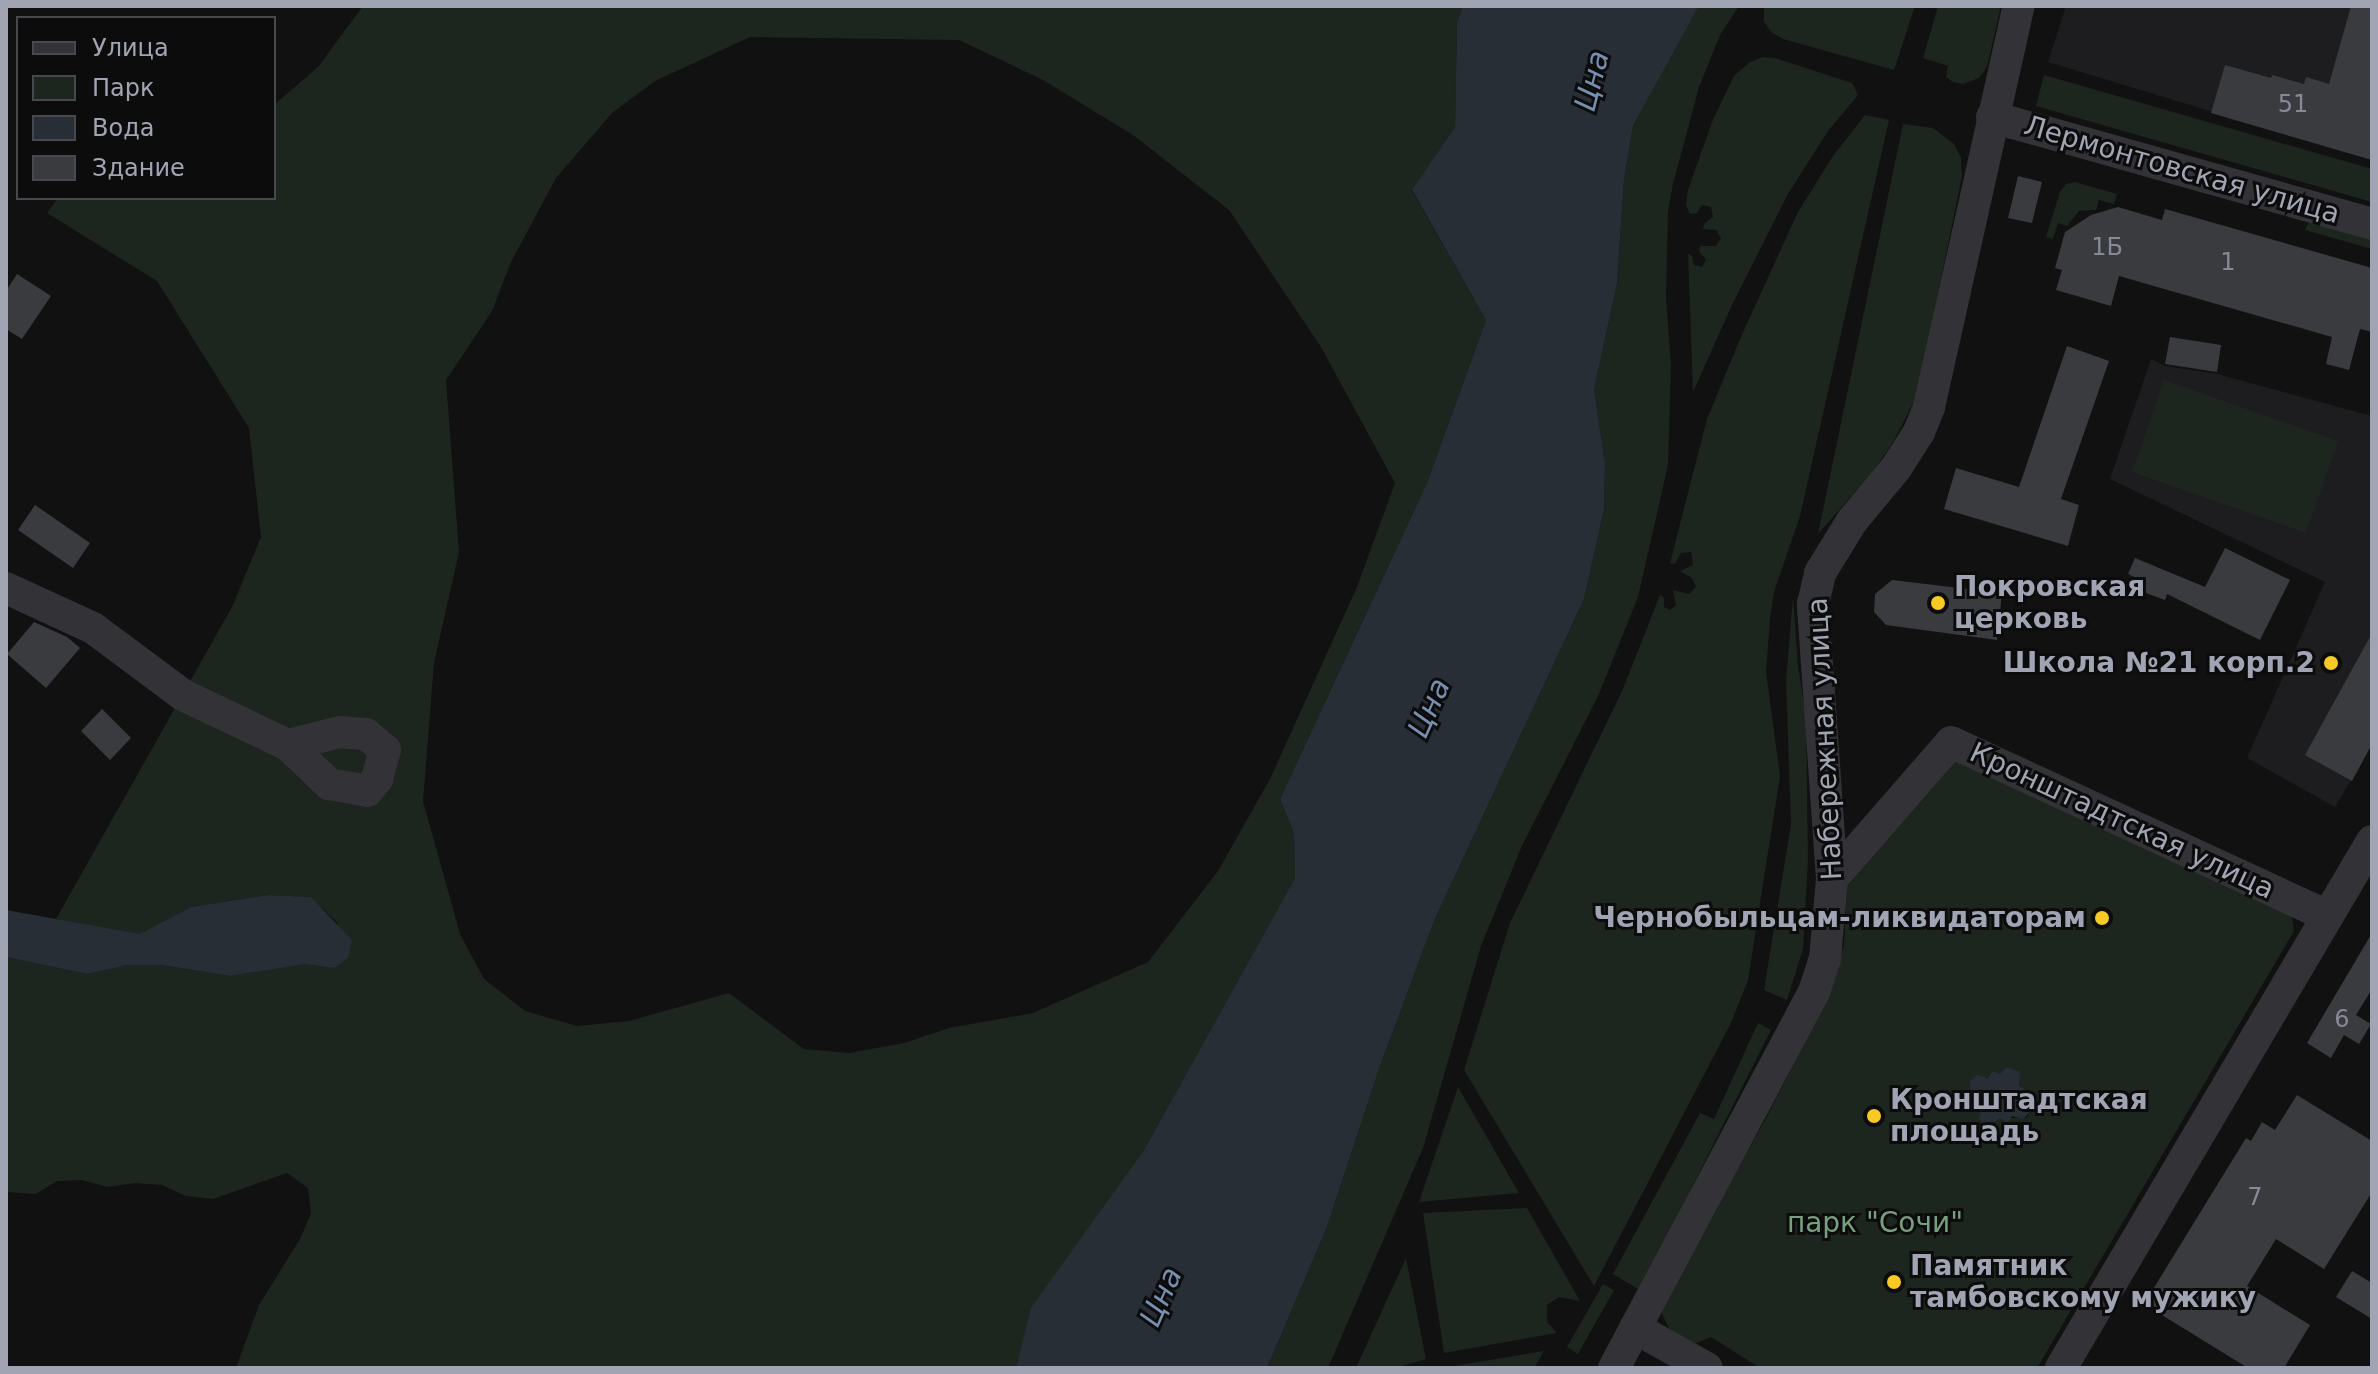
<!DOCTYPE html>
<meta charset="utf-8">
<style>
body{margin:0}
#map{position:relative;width:2378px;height:1374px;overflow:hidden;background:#111112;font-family:"DejaVu Sans",sans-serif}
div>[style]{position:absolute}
.built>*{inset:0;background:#1d1d1f}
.green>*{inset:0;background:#1d251f}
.water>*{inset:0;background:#272e36}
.building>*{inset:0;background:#3a3b3f}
.street>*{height:32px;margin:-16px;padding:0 16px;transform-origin:16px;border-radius:16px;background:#323237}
.dots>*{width:22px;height:22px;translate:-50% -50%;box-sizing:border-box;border:4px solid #0c0c0d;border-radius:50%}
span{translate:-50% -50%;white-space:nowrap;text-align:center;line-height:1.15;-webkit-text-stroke:6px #0c0c0d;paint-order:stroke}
.number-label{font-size:24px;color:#878a96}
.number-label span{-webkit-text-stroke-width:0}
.street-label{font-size:28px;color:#a1a5b3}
.poi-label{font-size:28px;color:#a1a5b3;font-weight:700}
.left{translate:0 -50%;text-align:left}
.right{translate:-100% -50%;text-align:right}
.park-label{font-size:28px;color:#789f7f}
.water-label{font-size:30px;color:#778fb0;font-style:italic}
.frame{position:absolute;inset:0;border:8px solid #a1a5b3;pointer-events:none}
.legend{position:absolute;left:16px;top:16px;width:260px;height:184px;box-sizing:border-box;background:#0c0c0d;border:2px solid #48494f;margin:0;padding:10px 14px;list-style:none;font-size:24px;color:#a1a5b3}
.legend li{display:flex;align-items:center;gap:16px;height:40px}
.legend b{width:40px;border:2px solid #48494f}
</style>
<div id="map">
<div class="built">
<i style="clip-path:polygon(2066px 6px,2372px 6px,2372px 160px,2048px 62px)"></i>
<i style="clip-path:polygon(2151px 359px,2165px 366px,2217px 374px,2372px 416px,2372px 744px,2335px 807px,2247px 758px,2325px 582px,2110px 479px)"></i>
</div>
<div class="green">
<i style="clip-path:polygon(evenodd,363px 6px,1463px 6px,1457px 24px,1455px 127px,1412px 191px,1486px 320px,1427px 483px,1280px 799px,1294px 833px,1295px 878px,1144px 1150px,1032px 1308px,1016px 1368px,236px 1368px,259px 1305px,300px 1239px,311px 1214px,308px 1188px,287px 1173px,213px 1199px,186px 1196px,162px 1185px,135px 1183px,108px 1187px,82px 1180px,57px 1181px,36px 1194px,6px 1192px,6px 957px,87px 974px,128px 965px,161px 965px,230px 976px,305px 963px,334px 968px,338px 923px,310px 897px,268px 895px,191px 907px,140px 935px,56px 919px,232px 607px,261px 537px,249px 428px,157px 281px,47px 213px,58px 198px,274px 198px,274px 105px,318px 67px,363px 6px,750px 37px,959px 40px,1043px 80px,1133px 135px,1229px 210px,1321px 347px,1395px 483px,1357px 587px,1270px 779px,1218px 871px,1148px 962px,1033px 1013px,949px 1028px,904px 1043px,849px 1053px,804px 1049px,729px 993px,629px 1021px,577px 1026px,525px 1011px,484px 979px,460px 934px,423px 801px,434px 663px,459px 552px,446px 380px,492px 311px,511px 262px,556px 178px,612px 113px,655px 81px,750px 37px)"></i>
<i style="clip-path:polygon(1699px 6px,1739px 6px,1720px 35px,1699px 87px,1673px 184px,1668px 211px,1666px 298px,1671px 365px,1668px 465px,1638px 597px,1599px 694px,1521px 848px,1481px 946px,1423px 1148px,1328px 1368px,1267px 1368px,1327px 1227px,1380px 1066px,1434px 921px,1584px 599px,1604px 510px,1605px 463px,1594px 389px,1617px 284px,1624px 180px,1633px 126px)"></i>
<i style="clip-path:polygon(1764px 6px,1915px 6px,1894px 70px,1783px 39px,1770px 31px,1764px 21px)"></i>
<i style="clip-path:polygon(1938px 6px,2001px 6px,1987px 67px,1979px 78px,1963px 84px,1953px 82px,1946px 77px,1948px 66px,1923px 58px)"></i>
<i style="clip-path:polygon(1763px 57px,1775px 58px,1852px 83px,1858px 95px,1828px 131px,1788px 194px,1732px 305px,1693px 392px,1688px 254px,1692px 256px,1694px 265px,1702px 267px,1706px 260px,1699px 251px,1700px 246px,1716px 246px,1721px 238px,1716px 230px,1703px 229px,1704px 224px,1713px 217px,1711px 207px,1702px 205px,1697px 213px,1690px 214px,1686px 205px,1688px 190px,1712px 122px,1734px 76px,1750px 62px)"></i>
<i style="clip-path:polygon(2044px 75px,2372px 169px,2372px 202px,2036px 106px)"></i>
<i style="clip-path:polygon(1865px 115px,1889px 120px,1800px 516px,1774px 592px,1770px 619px,1766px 672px,1780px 776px,1748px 980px,1731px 1023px,1594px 1286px,1464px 1070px,1510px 923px,1623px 689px,1660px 595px,1664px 598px,1664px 607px,1670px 610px,1676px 605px,1673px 590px,1689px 594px,1696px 587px,1692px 578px,1680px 571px,1693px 565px,1691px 552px,1681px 553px,1675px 564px,1670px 563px,1707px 419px,1740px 339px,1798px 212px,1833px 156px)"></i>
<i style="clip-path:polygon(1903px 124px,1933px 128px,1954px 144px,1961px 158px,1962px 176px,1922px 373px,1917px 396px,1893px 442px,1875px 469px,1818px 534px)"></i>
<i style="clip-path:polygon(2075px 182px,2117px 194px,2114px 204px,2099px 200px,2096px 210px,2079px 211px,2067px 226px,2058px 223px,2053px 239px,2046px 237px,2060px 192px,2066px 184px)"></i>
<i style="clip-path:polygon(2310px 219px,2372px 231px,2372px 249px,2305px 230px)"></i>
<i style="clip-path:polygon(2164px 380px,2338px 441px,2306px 533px,2132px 472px)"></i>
<i style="clip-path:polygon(1793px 596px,1798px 666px,1806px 717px,1808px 859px,1803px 949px,1787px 1000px,1764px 990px,1791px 824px,1786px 681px)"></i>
<i style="clip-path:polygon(evenodd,1953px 754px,2291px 912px,2294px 931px,2037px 1368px,1760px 1368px,1711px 1337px,1692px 1345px,1671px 1332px,1661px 1312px,1662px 1303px,1764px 1122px,1829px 995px,1844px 945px,1847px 887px,1953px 754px,2000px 1075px,2031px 1111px,2026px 1118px,2000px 1118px,1975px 1103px,1978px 1096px,1970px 1089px,1970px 1081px,2000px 1075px)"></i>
<i style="clip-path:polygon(1758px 1023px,1771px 1030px,1640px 1290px,1613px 1274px,1700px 1113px,1714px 1119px)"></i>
<i style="clip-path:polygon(1458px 1087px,1519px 1193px,1419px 1202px)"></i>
<i style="clip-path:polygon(1527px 1208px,1580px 1301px,1559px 1297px,1547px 1305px,1547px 1322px,1557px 1333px,1444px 1353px,1423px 1213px)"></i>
<i style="clip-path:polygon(1406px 1258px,1426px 1359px,1395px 1368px,1356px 1368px)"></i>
<i style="clip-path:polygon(1603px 1284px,1614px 1290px,1578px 1354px,1567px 1347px)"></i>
<i style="clip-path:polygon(1544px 1351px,1534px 1368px,1441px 1368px)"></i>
</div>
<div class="water">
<i style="clip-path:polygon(1463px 6px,1699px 6px,1633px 126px,1624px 180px,1617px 284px,1594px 389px,1605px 463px,1604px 510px,1584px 599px,1434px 921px,1380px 1066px,1327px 1227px,1267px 1368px,1016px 1368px,1031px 1308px,1144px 1150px,1295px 878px,1294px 833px,1280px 799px,1427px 483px,1486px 320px,1412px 190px,1455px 127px,1457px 23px)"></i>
<i style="clip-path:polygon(268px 895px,311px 897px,352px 940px,348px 958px,334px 968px,305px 964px,230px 976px,161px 965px,128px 965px,87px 974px,6px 957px,6px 910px,140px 934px,191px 907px)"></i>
<i style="clip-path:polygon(2007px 1067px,2020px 1072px,2019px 1086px,2026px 1090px,2023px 1097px,2029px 1102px,2031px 1111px,2023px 1119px,2012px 1116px,2008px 1123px,2000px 1118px,1988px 1126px,1979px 1119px,1982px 1107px,1974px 1103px,1978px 1097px,1970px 1089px,1970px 1081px,1977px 1075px,1988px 1078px,1993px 1071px,2000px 1074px)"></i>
</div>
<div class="building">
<i style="clip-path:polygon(2351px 6px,2372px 6px,2372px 160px,2211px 113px,2225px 65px,2271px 78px,2272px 75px,2304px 84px,2306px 77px,2329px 84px)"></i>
<i style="clip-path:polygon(2018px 176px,2042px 182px,2032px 223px,2008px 218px)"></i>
<i style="clip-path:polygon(2118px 207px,2162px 220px,2165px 209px,2372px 268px,2372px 332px,2360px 329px,2349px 370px,2326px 364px,2332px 337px,2119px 276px,2111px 306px,2056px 290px,2062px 270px,2055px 268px,2065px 232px,2091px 215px)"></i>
<i style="clip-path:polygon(17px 274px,51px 296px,22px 339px,6px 329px,6px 291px)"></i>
<i style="clip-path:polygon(2170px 337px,2221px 345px,2217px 372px,2165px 364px)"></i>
<i style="clip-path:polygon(2067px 346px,2109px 361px,2061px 499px,2079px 505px,2068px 546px,1944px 509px,1956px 468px,2019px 487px)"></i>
<i style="clip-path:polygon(35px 505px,90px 543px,73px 568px,18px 530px)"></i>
<i style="clip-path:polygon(2225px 548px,2290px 580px,2260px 640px,2167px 594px,2165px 600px,2143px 592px,2146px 583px,2128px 574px,2135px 558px,2205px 587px)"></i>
<i style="clip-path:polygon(1892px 580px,2002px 593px,1997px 640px,1886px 625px,1874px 612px,1875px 594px)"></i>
<i style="clip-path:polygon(34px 622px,67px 637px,80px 648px,46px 688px,7px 654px)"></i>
<i style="clip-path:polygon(2372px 633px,2372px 744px,2352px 781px,2305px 755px)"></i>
<i style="clip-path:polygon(102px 709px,131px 738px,110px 760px,81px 731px)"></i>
<i style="clip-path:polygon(2372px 933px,2372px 989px,2356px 1015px,2371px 1024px,2359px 1044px,2344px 1035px,2331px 1058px,2307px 1043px)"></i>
<i style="clip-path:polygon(2297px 1095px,2372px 1141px,2372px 1192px,2324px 1269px,2276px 1239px,2247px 1286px,2310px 1325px,2284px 1368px,2248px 1368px,2144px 1304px,2246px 1138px,2251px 1141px,2262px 1122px,2275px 1130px)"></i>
<i style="clip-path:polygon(2352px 1271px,2372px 1283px,2372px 1319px,2336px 1297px)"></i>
</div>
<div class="street">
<i style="left:1992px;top:117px;width:395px;rotate:15.7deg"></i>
<i style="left:6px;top:588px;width:96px;rotate:24.7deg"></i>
<i style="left:93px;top:628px;width:112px;rotate:36.7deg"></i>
<i style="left:183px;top:695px;width:116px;rotate:25.5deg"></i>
<i style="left:288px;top:745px;width:57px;rotate:43.6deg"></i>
<i style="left:329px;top:784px;width:39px;rotate:10deg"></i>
<i style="left:367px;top:791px;width:16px;rotate:-50deg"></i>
<i style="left:377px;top:779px;width:30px;rotate:-75deg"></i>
<i style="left:385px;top:750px;width:25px;rotate:-140deg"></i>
<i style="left:366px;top:734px;width:26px;rotate:-176deg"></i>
<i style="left:340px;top:732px;width:54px;rotate:166deg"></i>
<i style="left:1832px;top:879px;width:181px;rotate:-49deg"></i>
<i style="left:1951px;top:742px;width:415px;rotate:24.8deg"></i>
<i style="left:1635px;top:1328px;width:82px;rotate:29.1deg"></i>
<i style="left:1614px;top:1368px;width:426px;rotate:-62deg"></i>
<i style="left:1814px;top:992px;width:35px;rotate:-72deg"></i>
<i style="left:1825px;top:959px;width:80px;rotate:-85deg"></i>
<i style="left:1832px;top:879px;width:276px;rotate:-94deg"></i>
<i style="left:1813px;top:604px;width:32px;rotate:-77deg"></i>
<i style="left:1820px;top:573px;width:61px;rotate:-58.4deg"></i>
<i style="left:1852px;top:521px;width:69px;rotate:-50.3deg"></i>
<i style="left:1896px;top:468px;width:43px;rotate:-57.4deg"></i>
<i style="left:1919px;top:432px;width:27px;rotate:-68deg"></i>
<i style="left:1929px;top:407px;width:411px;rotate:-77.4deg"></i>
<i style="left:2061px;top:1368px;width:612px;rotate:-59.45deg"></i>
</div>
<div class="dots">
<i style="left:1938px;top:603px;background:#f7c924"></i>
<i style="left:2331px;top:663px;background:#f7c924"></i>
<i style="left:2102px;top:918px;background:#f7c924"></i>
<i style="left:1874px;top:1116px;background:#f7c924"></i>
<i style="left:1894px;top:1282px;background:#f7c924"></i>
</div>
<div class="number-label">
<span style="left:2293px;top:105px">51</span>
<span style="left:2107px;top:248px">1Б</span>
<span style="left:2228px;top:263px">1</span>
<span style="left:2342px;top:1020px">6</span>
<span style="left:2255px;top:1198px">7</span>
</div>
<div class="street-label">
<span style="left:2182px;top:170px;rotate:16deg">Лермонтовская улица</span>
<span style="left:1825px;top:739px;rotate:-93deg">Набережная улица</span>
<span style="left:2122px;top:821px;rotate:25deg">Кронштадтская улица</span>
</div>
<div class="poi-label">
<span class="left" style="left:1954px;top:603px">Покровская<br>церковь</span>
<span class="right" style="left:2315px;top:663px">Школа №21 корп.2</span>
<span class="right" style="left:2086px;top:918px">Чернобыльцам-ликвидаторам</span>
<span class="left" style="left:1890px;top:1116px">Кронштадтская<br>площадь</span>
<span class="left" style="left:1910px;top:1282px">Памятник<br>тамбовскому мужику</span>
</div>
<div class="park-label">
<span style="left:1875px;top:1223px">парк "Сочи"</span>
</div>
<div class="water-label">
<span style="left:1592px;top:81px;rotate:-76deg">Цна</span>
<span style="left:1429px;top:708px;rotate:-66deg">Цна</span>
<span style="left:1161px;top:1297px;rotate:-66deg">Цна</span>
</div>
<div class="frame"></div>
<ul class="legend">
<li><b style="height:10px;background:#323237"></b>Улица</li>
<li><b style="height:22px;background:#1d251f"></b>Парк</li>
<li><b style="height:22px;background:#272e36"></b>Вода</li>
<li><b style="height:22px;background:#3a3b3f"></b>Здание</li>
</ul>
</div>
